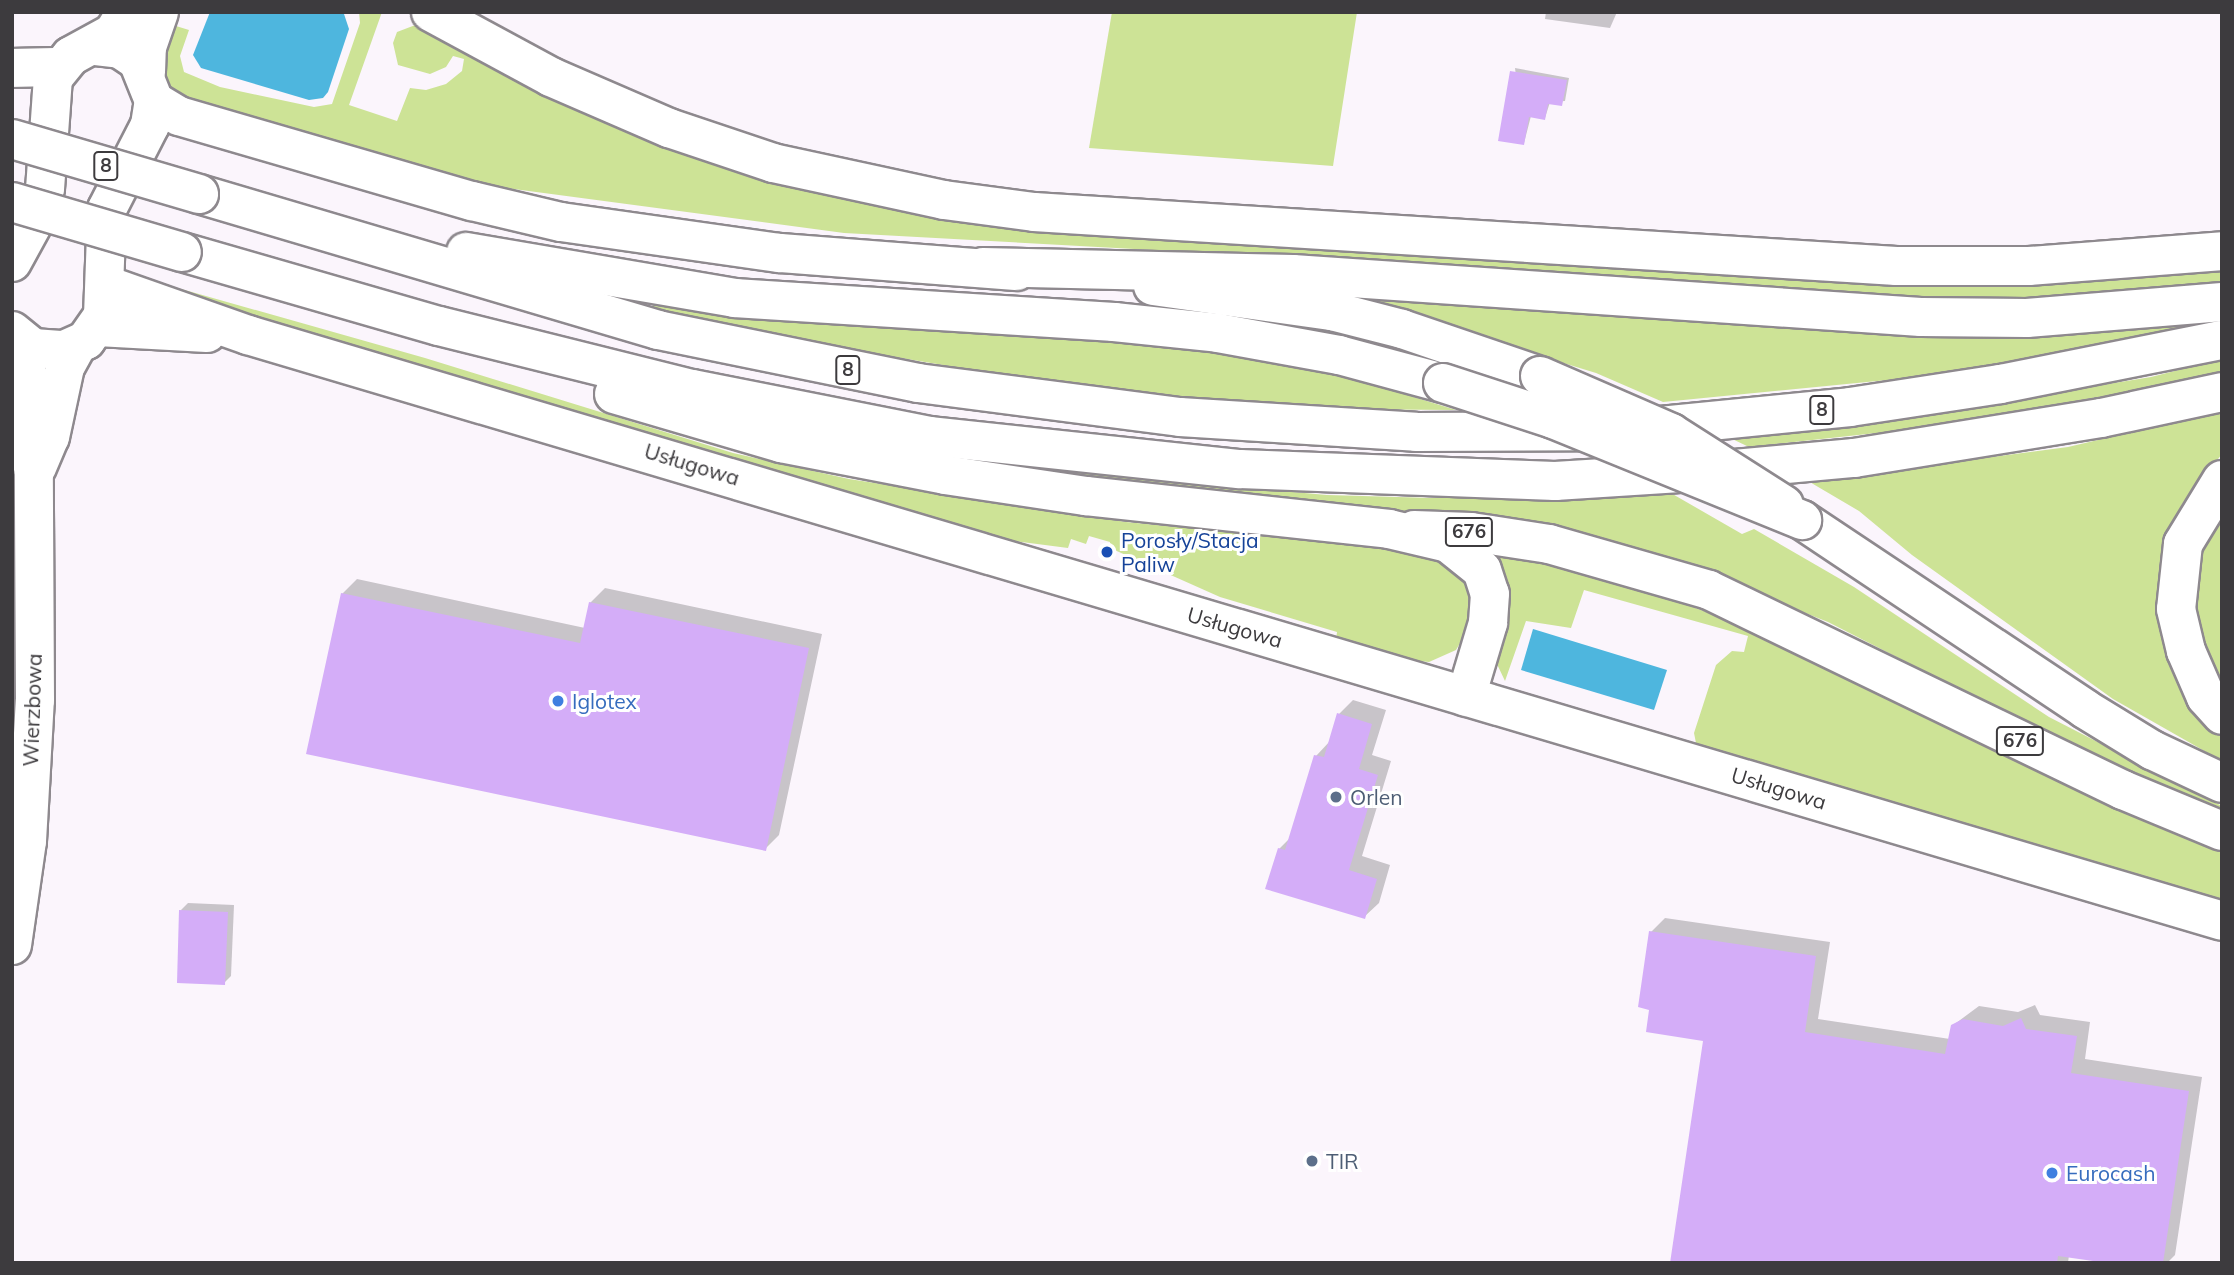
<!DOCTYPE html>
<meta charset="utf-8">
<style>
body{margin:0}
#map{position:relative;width:2234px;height:1275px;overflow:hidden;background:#fbf5fc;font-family:Mulish,sans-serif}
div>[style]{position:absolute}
.green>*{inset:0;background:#cde396}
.water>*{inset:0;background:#4eb6de}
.shadow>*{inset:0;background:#0003}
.building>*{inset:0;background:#d4adf8}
.roads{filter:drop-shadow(2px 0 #8e898e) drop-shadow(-2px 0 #8e898e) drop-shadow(0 2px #8e898e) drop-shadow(0 -2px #8e898e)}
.minor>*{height:38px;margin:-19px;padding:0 19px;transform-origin:19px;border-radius:19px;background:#fff}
.major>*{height:38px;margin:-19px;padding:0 19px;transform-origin:19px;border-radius:19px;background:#fff}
.highway>*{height:38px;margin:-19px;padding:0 19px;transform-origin:19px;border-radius:19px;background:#fff}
.bridges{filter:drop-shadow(2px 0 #8e898e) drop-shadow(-2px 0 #8e898e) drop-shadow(0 2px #8e898e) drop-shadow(0 -2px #8e898e)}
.minor-bridge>*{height:38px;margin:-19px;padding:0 19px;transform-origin:19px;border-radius:19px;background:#fff}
.highway-bridge>*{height:38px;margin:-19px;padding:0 19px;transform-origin:19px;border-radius:19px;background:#fff}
.dots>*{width:19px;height:19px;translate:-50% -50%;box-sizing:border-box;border:4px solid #fff;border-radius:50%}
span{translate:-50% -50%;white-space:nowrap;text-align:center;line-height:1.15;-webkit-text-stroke:6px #fff;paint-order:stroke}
.shield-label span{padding:2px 5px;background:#fff;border:2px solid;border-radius:5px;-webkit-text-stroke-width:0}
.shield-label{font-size:19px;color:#3d3b3e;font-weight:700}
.street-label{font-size:21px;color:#3d3b3e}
.transit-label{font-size:21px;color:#164399}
.left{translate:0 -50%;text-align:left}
.shop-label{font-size:21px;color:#366cbe}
.service-label{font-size:21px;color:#4e5e75}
.frame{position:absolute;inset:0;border:14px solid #3d3b3e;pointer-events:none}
</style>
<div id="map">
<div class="green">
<i style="clip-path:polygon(359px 12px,382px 12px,349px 105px,397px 121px,410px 88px,426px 90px,446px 84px,462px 71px,464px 59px,453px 56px,446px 67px,430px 74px,398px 65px,393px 43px,397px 32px,418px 24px,746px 170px,848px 199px,968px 222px,1971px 285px,2123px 280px,2222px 268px,2222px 283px,2124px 296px,1920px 301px,1480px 268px,844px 233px,468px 183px,178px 96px,158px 70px,159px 45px,176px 26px,189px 30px,180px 56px,184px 72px,220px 87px,314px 107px,332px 104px,360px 23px)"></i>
<i style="clip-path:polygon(1112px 12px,1357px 12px,1333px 166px,1089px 148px)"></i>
<i style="clip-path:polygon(132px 275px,425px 358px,733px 453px,849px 479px,1126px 522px,1433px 552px,1464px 570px,1474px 598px,1469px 628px,1456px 650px,1429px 662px,1399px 659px,1336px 640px,1337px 632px,1220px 597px,1110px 548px,1110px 542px,1089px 536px,1086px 544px,1071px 539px,1068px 548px,999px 539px,171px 296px)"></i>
<i style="clip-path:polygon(1346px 297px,2222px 320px,2117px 343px,1918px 377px,1663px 402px,1596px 373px)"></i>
<i style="clip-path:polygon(655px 303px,844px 325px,1179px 347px,1352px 378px,1456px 410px,1327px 409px,1081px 388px,775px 337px,650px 308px)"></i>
<i style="clip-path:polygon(2222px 359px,2222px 372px,2152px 388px,1904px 430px,1749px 447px,1726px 436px,1902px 418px,2151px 377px)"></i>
<i style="clip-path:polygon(2222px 411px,2222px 454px,2182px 504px,2161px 566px,2159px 604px,2200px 709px,2222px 734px,2222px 761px,2113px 699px,1912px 555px,1859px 511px,1808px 481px,2068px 447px)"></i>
<i style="clip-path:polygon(950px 455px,1060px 471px,1327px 495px,1433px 498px,1669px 492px,1742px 534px,1754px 529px,1854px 587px,2049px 717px,2222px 806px,2222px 813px,2046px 733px,1828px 622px,1677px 562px,1432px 515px,1062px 478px)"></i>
<i style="clip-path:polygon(2222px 498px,2222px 685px,2198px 642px,2192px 568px)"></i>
<i style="clip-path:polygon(1491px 551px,1590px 570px,1751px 628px,2222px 849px,2222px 905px,1697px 748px,1694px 733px,1716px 665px,1732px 651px,1744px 652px,1748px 636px,1584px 590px,1571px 628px,1526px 621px,1505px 681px,1496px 662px,1507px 592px,1504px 573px)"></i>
</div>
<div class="water">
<i style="clip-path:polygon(210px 12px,344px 14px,349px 29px,328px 92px,323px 98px,309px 100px,201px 68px,193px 55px)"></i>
<i style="clip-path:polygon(1533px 629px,1667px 670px,1654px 710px,1521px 670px)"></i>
</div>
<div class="shadow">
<i style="clip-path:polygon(1546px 12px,1617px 12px,1610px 28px,1545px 19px)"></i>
<i style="clip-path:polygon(1515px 68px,1569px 78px,1565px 101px,1550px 102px,1545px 118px,1531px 116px,1524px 143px)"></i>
<i style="clip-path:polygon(357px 579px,585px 628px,590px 603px,605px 588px,822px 634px,779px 835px,765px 849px,342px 594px)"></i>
<i style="clip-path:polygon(1353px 700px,1386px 710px,1372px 755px,1391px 761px,1362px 856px,1390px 865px,1379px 903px,1364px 917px,1279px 849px,1291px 837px,1316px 756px,1331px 740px,1339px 714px)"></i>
<i style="clip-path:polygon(188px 903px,234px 905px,231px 976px,224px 983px,181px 910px)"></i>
<i style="clip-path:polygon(1665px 918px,1830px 942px,1818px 1019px,1950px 1039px,1952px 1026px,1979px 1006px,2018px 1012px,2035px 1005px,2040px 1015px,2090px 1022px,2085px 1059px,2202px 1077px,2175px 1255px,2167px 1263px,2119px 1263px,2069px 1255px,2068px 1263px,1672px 1263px,1705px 1039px,1651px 1009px,1651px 932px)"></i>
</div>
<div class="building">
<i style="clip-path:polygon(1510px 71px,1567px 80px,1562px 106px,1548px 104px,1545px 120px,1529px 117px,1524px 145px,1498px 141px)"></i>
<i style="clip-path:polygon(341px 593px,580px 643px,589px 602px,809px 648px,766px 851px,306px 754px)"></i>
<i style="clip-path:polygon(1337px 713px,1372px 724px,1359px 769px,1378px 775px,1349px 870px,1377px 879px,1365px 919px,1265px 889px,1278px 848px,1285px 850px,1314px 755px,1324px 757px)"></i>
<i style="clip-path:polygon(179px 910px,228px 912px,225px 985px,177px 983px)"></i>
<i style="clip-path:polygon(1649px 931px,1816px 956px,1805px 1032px,1945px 1054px,1951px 1025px,1963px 1019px,2003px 1026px,2021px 1018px,2026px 1029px,2077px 1036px,2071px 1073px,2189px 1091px,2163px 1263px,2107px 1263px,2058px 1256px,2057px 1263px,1670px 1263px,1703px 1041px,1646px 1032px,1649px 1010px,1638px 1007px)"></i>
</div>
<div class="roads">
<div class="minor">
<i style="left:431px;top:12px;width:136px;rotate:28.4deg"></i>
<i style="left:551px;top:77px;width:129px;rotate:23.4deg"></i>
<i style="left:669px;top:128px;width:110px;rotate:18.6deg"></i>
<i style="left:773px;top:163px;width:175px;rotate:12.2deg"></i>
<i style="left:944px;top:200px;width:91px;rotate:7.6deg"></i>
<i style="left:1034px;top:212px;width:864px;rotate:3.58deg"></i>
<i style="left:1896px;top:266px;width:133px"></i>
<i style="left:2029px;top:266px;width:194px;rotate:-4.4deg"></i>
<i style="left:146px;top:72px;width:25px;rotate:-88deg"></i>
<i style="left:147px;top:47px;width:37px;rotate:-71deg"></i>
<i style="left:154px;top:101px;width:29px;rotate:31deg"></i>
<i style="left:179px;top:116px;width:305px;rotate:16.2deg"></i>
<i style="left:472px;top:201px;width:91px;rotate:13.3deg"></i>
<i style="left:561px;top:222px;width:221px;rotate:8.1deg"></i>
<i style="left:780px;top:253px;width:237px;rotate:4.4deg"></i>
<i style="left:12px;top:262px;width:50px;rotate:-61.4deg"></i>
<i style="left:36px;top:218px;width:30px;rotate:-73deg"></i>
<i style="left:45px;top:189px;width:111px;rotate:-85.9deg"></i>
<i style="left:53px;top:78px;width:28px;rotate:-51deg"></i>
<i style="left:71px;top:56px;width:48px;rotate:-28.7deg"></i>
<i style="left:113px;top:33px;width:25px;rotate:-58deg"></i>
<i style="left:106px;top:285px;width:151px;rotate:19.4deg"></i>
<i style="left:248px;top:335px;width:2059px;rotate:16.53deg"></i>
<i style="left:1153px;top:286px;width:181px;rotate:8deg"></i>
<i style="left:1332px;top:311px;width:72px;rotate:14.4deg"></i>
<i style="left:1402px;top:329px;width:146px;rotate:18.8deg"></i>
<i style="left:98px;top:327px;width:109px;rotate:3.2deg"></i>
<i style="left:12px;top:331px;width:27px;rotate:39deg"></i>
<i style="left:33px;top:348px;width:31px;rotate:4deg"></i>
<i style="left:64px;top:350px;width:24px;rotate:-24deg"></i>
<i style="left:86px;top:340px;width:29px;rotate:-55deg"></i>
<i style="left:103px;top:316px;width:107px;rotate:-87.9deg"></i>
<i style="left:107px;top:209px;width:94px;rotate:-62.9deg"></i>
<i style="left:150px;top:125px;width:24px;rotate:-81deg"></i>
<i style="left:154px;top:101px;width:43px;rotate:-111.8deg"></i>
<i style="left:138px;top:61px;width:22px;rotate:-146deg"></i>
<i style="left:120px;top:49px;width:24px;rotate:-173deg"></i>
<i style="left:37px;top:467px;width:33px;rotate:-67deg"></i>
<i style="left:50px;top:437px;width:72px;rotate:-77.9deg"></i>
<i style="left:65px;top:367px;width:23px;rotate:-61deg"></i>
<i style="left:12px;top:945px;width:105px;rotate:-81.8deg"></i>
<i style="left:27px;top:841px;width:141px;rotate:-86.8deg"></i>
<i style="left:35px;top:700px;width:227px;rotate:-90.3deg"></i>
<i style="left:34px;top:473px;width:43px;rotate:-100.8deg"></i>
<i style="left:26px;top:431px;width:71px;rotate:-90deg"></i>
<i style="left:26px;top:360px;width:19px;rotate:-108deg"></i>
</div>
<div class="major">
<i style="left:1802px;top:520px;width:340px;rotate:33.7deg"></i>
<i style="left:2085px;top:709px;width:79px;rotate:31.5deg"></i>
<i style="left:2152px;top:750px;width:77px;rotate:25.2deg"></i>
<i style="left:1414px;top:530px;width:57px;rotate:2deg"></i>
<i style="left:1471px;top:532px;width:79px;rotate:8.7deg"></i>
<i style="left:1549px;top:544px;width:166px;rotate:16deg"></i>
<i style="left:1709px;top:590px;width:460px;rotate:25.8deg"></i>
<i style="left:2123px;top:790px;width:107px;rotate:22.5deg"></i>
</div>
<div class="highway">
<i style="left:12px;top:68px;width:47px;rotate:-1.2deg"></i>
<i style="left:199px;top:194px;width:479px;rotate:16.5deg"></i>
<i style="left:658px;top:330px;width:265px;rotate:11.5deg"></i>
<i style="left:918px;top:383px;width:264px;rotate:7.4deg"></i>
<i style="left:1180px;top:417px;width:236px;rotate:3.6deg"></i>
<i style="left:1416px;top:432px;width:167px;rotate:-0.3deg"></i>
<i style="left:182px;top:252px;width:267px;rotate:16.1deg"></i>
<i style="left:439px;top:326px;width:261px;rotate:14deg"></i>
<i style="left:692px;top:389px;width:242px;rotate:11.2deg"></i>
<i style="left:929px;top:436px;width:313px;rotate:6.1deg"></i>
<i style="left:1240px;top:469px;width:315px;rotate:2.2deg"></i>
<i style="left:1555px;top:481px;width:145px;rotate:-3.6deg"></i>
<i style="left:1700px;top:472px;width:155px;rotate:-5.2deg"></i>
<i style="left:1854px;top:458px;width:250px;rotate:-9.2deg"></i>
<i style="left:2101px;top:418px;width:124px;rotate:-12.1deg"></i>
<i style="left:466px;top:252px;width:272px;rotate:9.7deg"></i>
<i style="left:734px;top:298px;width:381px;rotate:3.6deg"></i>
<i style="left:1114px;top:322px;width:105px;rotate:6deg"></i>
<i style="left:1218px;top:333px;width:123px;rotate:10.3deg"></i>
<i style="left:1339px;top:355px;width:108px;rotate:15.1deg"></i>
<i style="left:983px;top:267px;width:310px;rotate:1.3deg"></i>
<i style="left:1293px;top:274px;width:629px;rotate:3.92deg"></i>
<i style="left:1921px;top:317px;width:106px;rotate:0.5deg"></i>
<i style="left:2027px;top:318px;width:196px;rotate:-4.7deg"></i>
<i style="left:614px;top:394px;width:174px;rotate:16.4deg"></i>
<i style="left:781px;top:443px;width:167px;rotate:11deg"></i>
<i style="left:945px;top:475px;width:143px;rotate:8.5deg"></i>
<i style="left:1086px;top:496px;width:305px;rotate:6.2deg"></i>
<i style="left:1389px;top:529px;width:61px;rotate:13.3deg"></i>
<i style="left:1448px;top:543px;width:43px;rotate:38.5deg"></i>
<i style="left:1482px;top:570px;width:25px;rotate:72deg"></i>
<i style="left:1490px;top:594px;width:29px;rotate:94deg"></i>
<i style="left:1488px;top:623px;width:77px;rotate:106.6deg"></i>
<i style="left:1640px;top:428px;width:211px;rotate:-5.7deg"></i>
<i style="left:1850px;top:407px;width:153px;rotate:-8.7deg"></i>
<i style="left:2001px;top:384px;width:225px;rotate:-11.3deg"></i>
<i style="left:2222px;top:480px;width:75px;rotate:121.4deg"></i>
<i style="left:2183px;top:544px;width:65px;rotate:96.1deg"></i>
<i style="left:2176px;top:609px;width:43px;rotate:76.6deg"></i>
<i style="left:2186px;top:651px;width:50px;rotate:66.5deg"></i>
<i style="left:2206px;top:697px;width:24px;rotate:48deg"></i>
</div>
</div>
<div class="bridges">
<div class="minor-bridge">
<i style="left:1540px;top:376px;width:143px;rotate:23.5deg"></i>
<i style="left:1671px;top:433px;width:134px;rotate:32.5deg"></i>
</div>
<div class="highway-bridge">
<i style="left:12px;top:139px;width:195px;rotate:16.4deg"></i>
<i style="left:12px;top:202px;width:177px;rotate:16.4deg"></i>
<i style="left:1443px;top:383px;width:116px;rotate:18.1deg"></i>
<i style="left:1553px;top:419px;width:269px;rotate:22.1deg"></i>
</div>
</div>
<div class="dots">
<i style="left:1107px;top:552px;background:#1a4fb4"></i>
<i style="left:558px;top:701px;background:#3f7fe0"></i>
<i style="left:1336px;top:797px;background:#5c6f8a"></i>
<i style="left:1312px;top:1161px;background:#5c6f8a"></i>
<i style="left:2052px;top:1173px;background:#3f7fe0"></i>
</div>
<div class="shield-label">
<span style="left:106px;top:166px">8</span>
<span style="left:848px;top:370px">8</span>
<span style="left:1822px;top:410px">8</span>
<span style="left:1469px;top:532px">676</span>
<span style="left:2020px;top:741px">676</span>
</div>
<div class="street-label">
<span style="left:692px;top:464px;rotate:17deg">Usługowa</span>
<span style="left:1235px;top:627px;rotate:16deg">Usługowa</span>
<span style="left:32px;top:710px;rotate:-88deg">Wierzbowa</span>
<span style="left:1779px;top:788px;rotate:17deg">Usługowa</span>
</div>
<div class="transit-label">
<span class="left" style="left:1121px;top:552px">Porosły/Stacja<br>Paliw</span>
</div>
<div class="shop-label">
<span class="left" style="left:572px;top:701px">Iglotex</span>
<span class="left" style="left:2066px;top:1173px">Eurocash</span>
</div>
<div class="service-label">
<span class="left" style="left:1350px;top:797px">Orlen</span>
<span class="left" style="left:1326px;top:1161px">TIR</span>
</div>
<div class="frame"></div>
</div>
